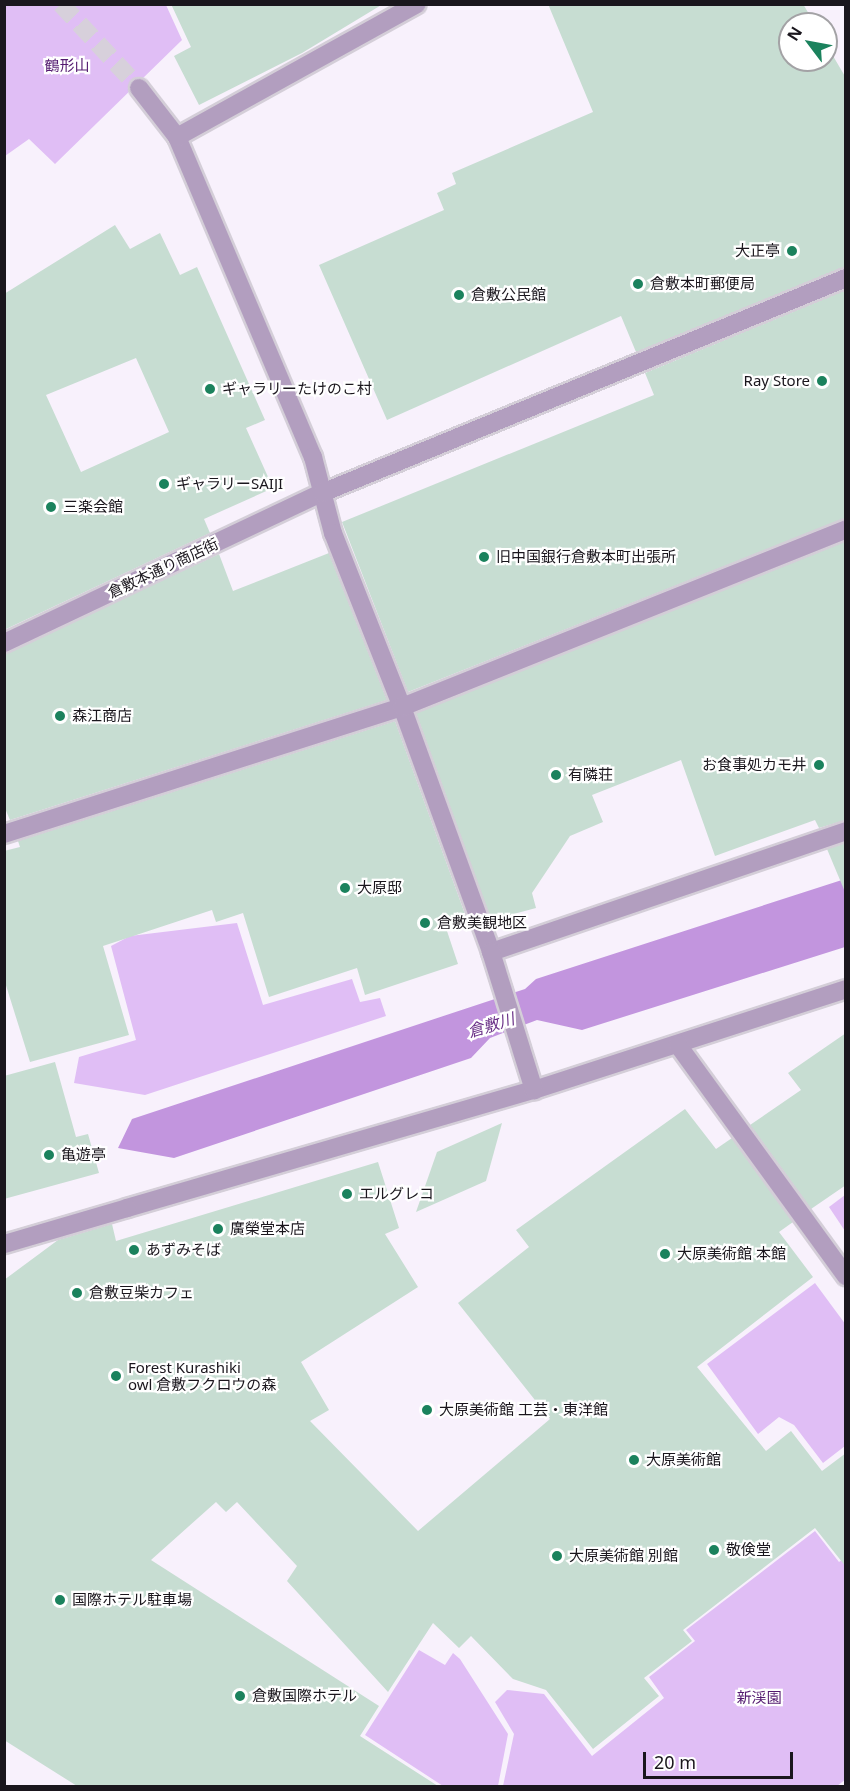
<!DOCTYPE html>
<meta charset="utf-8">
<style>
body{margin:0}
#map{position:relative;width:850px;height:1791px;overflow:hidden;background:#f8f1fc;font-family:"Noto Sans","Noto Sans JP",sans-serif}
div>[style]{position:absolute}
.green>*{inset:0;background:#e0bef5}
.water>*{inset:0;background:#c295de}
.building>*{inset:0;background:#c7ddd2}
.minor-tunnel>*{height:18px;margin-top:-9px;transform-origin:0;background:repeating-linear-gradient(90deg,#d7d0db 0 18px,transparent 0 27px)}
.roads{filter:drop-shadow(2px 0 #d4ced8) drop-shadow(-2px 0 #d4ced8) drop-shadow(0 2px #d4ced8) drop-shadow(0 -2px #d4ced8)}
.pedestrian>*{height:18px;margin:-9px;padding:0 9px;transform-origin:9px;border-radius:9px;background:#b29ebf}
.minor>*{height:18px;margin:-9px;padding:0 9px;transform-origin:9px;border-radius:9px;background:#b29ebf}
.tertiary>*{height:18px;margin:-9px;padding:0 9px;transform-origin:9px;border-radius:9px;background:#b29ebf}
.dots>*{width:16px;height:16px;translate:-50% -50%;box-sizing:border-box;border:3px solid #fff;border-radius:50%}
span{translate:-50% -50%;white-space:nowrap;text-align:center;line-height:1.15;-webkit-text-stroke:4.5px #fff;paint-order:stroke}
.park-label{font-size:15px;color:#53196f}
.poi-label{font-size:15px;color:#1a161d}
.right{translate:-100% -50%;text-align:right}
.left{translate:0 -50%;text-align:left}
.street-label{font-size:15px;color:#1a161d}
.water-label{font-size:16px;color:#6b3288;font-style:italic}
.frame{position:absolute;inset:0;border:6px solid #1a161d;pointer-events:none}
.north{position:absolute;left:778px;top:12px;width:60px;height:60px;box-sizing:border-box;background:#fff;border:2px solid #a3a2a5;border-radius:50%;rotate:302deg;font-size:16px;font-weight:700;line-height:24px;text-align:center;color:#1a161d}
.north::after{content:'';display:block;margin:auto;width:21px;height:27px;background:#1b825d;clip-path:polygon(50% 0,100% 100%,50% 72%,0 100%)}
.scale{position:absolute;left:643px;top:1752px;width:150px;height:27px;box-sizing:border-box;border:3px solid #1a161d;border-top:0;padding-left:8px;font-size:18px;line-height:21px;white-space:nowrap;color:#1a161d;-webkit-text-stroke:4px #fff;paint-order:stroke}
</style>
<div id="map">
<div class="green">
<i style="clip-path:polygon(5px 5px,166px 5px,182px 40px,55px 164px,29px 139px,5px 156px)"></i>
<i style="clip-path:polygon(237px 923px,263px 1005px,352px 979px,360px 1002px,380px 998px,386px 1016px,145px 1095px,74px 1083px,79px 1057px,136px 1040px,111px 946px,130px 936px)"></i>
<i style="clip-path:polygon(845px 1195px,845px 1231px,829px 1207px)"></i>
<i style="clip-path:polygon(815px 1283px,846px 1325px,845px 1446px,823px 1463px,794px 1425px,779px 1417px,758px 1434px,707px 1364px)"></i>
<i style="clip-path:polygon(815px 1531px,839px 1562px,845px 1558px,846px 1779px,837px 1786px,503px 1786px,514px 1734px,495px 1702px,507px 1690px,544px 1694px,592px 1756px,664px 1698px,649px 1677px,695px 1641px,686px 1630px)"></i>
<i style="clip-path:polygon(419px 1650px,445px 1665px,453px 1653px,460px 1659px,508px 1734px,498px 1786px,443px 1786px,365px 1735px)"></i>
</div>
<div class="water">
<i style="clip-path:polygon(845px 879px,845px 947px,582px 1030px,537px 1020px,490px 1038px,471px 1058px,174px 1158px,118px 1148px,132px 1119px,525px 989px,536px 979px)"></i>
</div>
<div class="building">
<i style="clip-path:polygon(171px 4px,383px 4px,302px 53px,199px 105px,174px 56px,191px 47px)"></i>
<i style="clip-path:polygon(548px 4px,803px 4px,815px 24px,790px 24px,790px 60px,826px 60px,826px 44px,846px 78px,846px 267px,636px 352px,621px 316px,387px 420px,319px 265px,444px 210px,437px 193px,456px 184px,452px 173px,593px 112px)"></i>
<i style="clip-path:polygon(evenodd,115px 225px,130px 249px,160px 233px,180px 275px,197px 267px,265px 420px,246px 428px,273px 488px,204px 519px,210px 533px,4px 630px,4px 294px,115px 225px,136px 358px,169px 432px,81px 472px,46px 395px,136px 358px)"></i>
<i style="clip-path:polygon(846px 290px,846px 518px,408px 692px,342px 522px,654px 395px,645px 373px)"></i>
<i style="clip-path:polygon(846px 541px,846px 820px,819px 828px,815px 820px,715px 856px,681px 760px,592px 795px,603px 822px,570px 836px,532px 893px,536px 908px,491px 920px,416px 713px)"></i>
<i style="clip-path:polygon(329px 553px,387px 700px,10px 820px,4px 806px,4px 654px,219px 554px,233px 591px)"></i>
<i style="clip-path:polygon(395px 721px,469px 925px,447px 931px,458px 964px,365px 995px,357px 968px,269px 997px,243px 913px,216px 922px,212px 910px,103px 946px,129px 1035px,30px 1062px,4px 979px,4px 851px,20px 847px,18px 841px)"></i>
<i style="clip-path:polygon(846px 843px,846px 892px,845px 892px,827px 849px)"></i>
<i style="clip-path:polygon(846px 1033px,846px 1185px,811px 1209px,750px 1125px,801px 1090px,788px 1073px)"></i>
<i style="clip-path:polygon(55px 1062px,76px 1137px,88px 1134px,99px 1173px,4px 1199px,4px 1076px)"></i>
<i style="clip-path:polygon(685px 1109px,716px 1149px,732px 1138px,793px 1222px,779px 1232px,813px 1277px,697px 1367px,766px 1451px,791px 1431px,822px 1471px,846px 1453px,846px 1567px,815px 1528px,683px 1630px,692px 1641px,644px 1678px,659px 1696px,593px 1749px,546px 1690px,513px 1679px,471px 1636px,459px 1648px,433px 1623px,388px 1692px,287px 1581px,297px 1566px,237px 1502px,226px 1512px,216px 1502px,151px 1560px,379px 1706px,360px 1736px,438px 1786px,77px 1786px,4px 1740px,4px 1280px,58px 1240px,112px 1224px,116px 1241px,378px 1162px,399px 1228px,385px 1234px,418px 1287px,301px 1362px,329px 1410px,310px 1421px,418px 1531px,550px 1419px,458px 1303px,529px 1247px,516px 1230px)"></i>
<i style="clip-path:polygon(502px 1123px,486px 1181px,416px 1212px,437px 1152px)"></i>
</div>
<div class="minor-tunnel">
<i style="left:61px;top:4px;width:115px;rotate:47.1deg"></i>
</div>
<div class="roads">
<div class="pedestrian">
<i style="left:491px;top:952px;width:375px;rotate:-18.8deg"></i>
<i style="left:127px;top:1208px;width:424px;rotate:-16.2deg"></i>
<i style="left:534px;top:1090px;width:328px;rotate:-17.9deg"></i>
</div>
<div class="minor">
<i style="left:139px;top:88px;width:62px;rotate:52.2deg"></i>
<i style="left:177px;top:137px;width:348px;rotate:67deg"></i>
<i style="left:313px;top:457px;width:79px;rotate:75.3deg"></i>
<i style="left:333px;top:533px;width:187px;rotate:68.4deg"></i>
<i style="left:402px;top:707px;width:261px;rotate:70deg"></i>
<i style="left:491px;top:952px;width:145px;rotate:72.7deg"></i>
<i style="left:177px;top:137px;width:274px;rotate:-29deg"></i>
<i style="left:4px;top:834px;width:418px;rotate:-17.7deg"></i>
<i style="left:402px;top:707px;width:478px;rotate:-21.8deg"></i>
<i style="left:678px;top:1045px;width:286px;rotate:54deg"></i>
<i style="left:4px;top:1244px;width:128px;rotate:-16.3deg"></i>
</div>
<div class="tertiary">
<i style="left:4px;top:643px;width:352px;rotate:-25.3deg"></i>
<i style="left:322px;top:493px;width:566px;rotate:-22.31deg"></i>
</div>
</div>
<div class="dots">
<i style="left:792px;top:251px;background:#1b825d"></i>
<i style="left:638px;top:284px;background:#1b825d"></i>
<i style="left:459px;top:295px;background:#1b825d"></i>
<i style="left:822px;top:381px;background:#1b825d"></i>
<i style="left:210px;top:389px;background:#1b825d"></i>
<i style="left:164px;top:484px;background:#1b825d"></i>
<i style="left:51px;top:507px;background:#1b825d"></i>
<i style="left:484px;top:557px;background:#1b825d"></i>
<i style="left:60px;top:716px;background:#1b825d"></i>
<i style="left:819px;top:765px;background:#1b825d"></i>
<i style="left:556px;top:775px;background:#1b825d"></i>
<i style="left:345px;top:888px;background:#1b825d"></i>
<i style="left:425px;top:923px;background:#1b825d"></i>
<i style="left:49px;top:1155px;background:#1b825d"></i>
<i style="left:347px;top:1194px;background:#1b825d"></i>
<i style="left:218px;top:1229px;background:#1b825d"></i>
<i style="left:134px;top:1250px;background:#1b825d"></i>
<i style="left:665px;top:1254px;background:#1b825d"></i>
<i style="left:77px;top:1293px;background:#1b825d"></i>
<i style="left:116px;top:1376px;background:#1b825d"></i>
<i style="left:427px;top:1410px;background:#1b825d"></i>
<i style="left:634px;top:1460px;background:#1b825d"></i>
<i style="left:714px;top:1550px;background:#1b825d"></i>
<i style="left:557px;top:1556px;background:#1b825d"></i>
<i style="left:60px;top:1600px;background:#1b825d"></i>
<i style="left:240px;top:1696px;background:#1b825d"></i>
</div>
<div class="park-label">
<span style="left:67px;top:66px">鶴形山</span>
<span style="left:759px;top:1698px">新渓園</span>
</div>
<div class="poi-label">
<span class="right" style="left:780px;top:251px">大正亭</span>
<span class="left" style="left:650px;top:284px">倉敷本町郵便局</span>
<span class="left" style="left:471px;top:295px">倉敷公民館</span>
<span class="right" style="left:810px;top:381px">Ray Store</span>
<span class="left" style="left:222px;top:389px">ギャラリーたけのこ村</span>
<span class="left" style="left:176px;top:484px">ギャラリーSAIJI</span>
<span class="left" style="left:63px;top:507px">三楽会館</span>
<span class="left" style="left:496px;top:557px">旧中国銀行倉敷本町出張所</span>
<span class="left" style="left:72px;top:716px">森江商店</span>
<span class="right" style="left:807px;top:765px">お食事処カモ井</span>
<span class="left" style="left:568px;top:775px">有隣荘</span>
<span class="left" style="left:357px;top:888px">大原邸</span>
<span class="left" style="left:437px;top:923px">倉敷美観地区</span>
<span class="left" style="left:61px;top:1155px">亀遊亭</span>
<span class="left" style="left:359px;top:1194px">エルグレコ</span>
<span class="left" style="left:230px;top:1229px">廣榮堂本店</span>
<span class="left" style="left:146px;top:1250px">あずみそば</span>
<span class="left" style="left:677px;top:1254px">大原美術館 本館</span>
<span class="left" style="left:89px;top:1293px">倉敷豆柴カフェ</span>
<span class="left" style="left:128px;top:1376px">Forest Kurashiki<br>owl 倉敷フクロウの森</span>
<span class="left" style="left:439px;top:1410px">大原美術館 工芸・東洋館</span>
<span class="left" style="left:646px;top:1460px">大原美術館</span>
<span class="left" style="left:726px;top:1550px">敬倹堂</span>
<span class="left" style="left:569px;top:1556px">大原美術館 別館</span>
<span class="left" style="left:72px;top:1600px">国際ホテル駐車場</span>
<span class="left" style="left:252px;top:1696px">倉敷国際ホテル</span>
</div>
<div class="street-label">
<span style="left:163px;top:568px;rotate:-25deg">倉敷本通り商店街</span>
</div>
<div class="water-label">
<span style="left:491px;top:1025px;rotate:-17deg">倉敷川</span>
</div>
<div class="frame"></div>
<div class="north">N</div>
<div class="scale">20 m</div>
</div>
